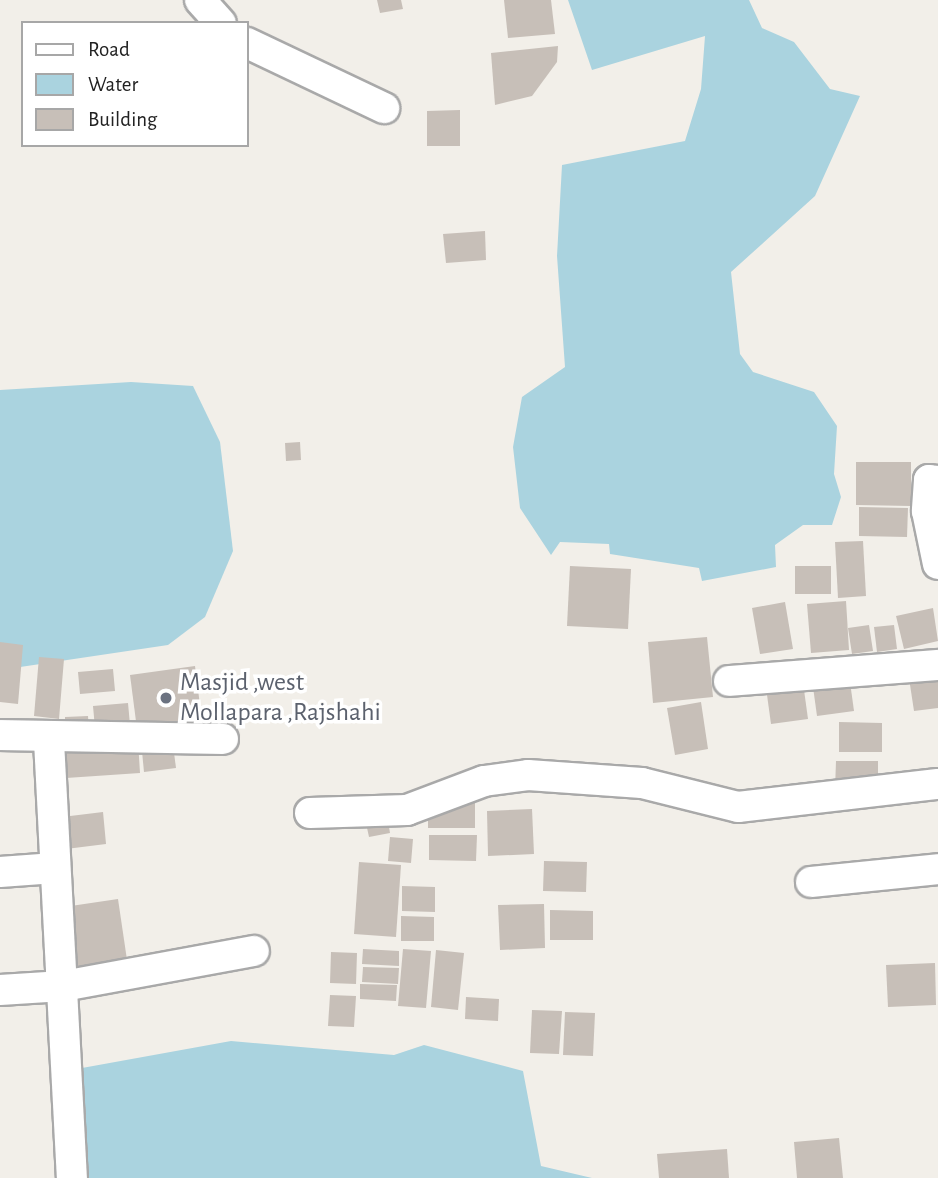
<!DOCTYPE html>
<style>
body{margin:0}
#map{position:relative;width:938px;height:1178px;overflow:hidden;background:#f2efe9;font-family:"Alegreya Sans",sans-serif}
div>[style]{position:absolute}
.water>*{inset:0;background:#aad3df}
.building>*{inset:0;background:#c7bfb8}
.roads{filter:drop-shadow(2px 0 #a9a9a9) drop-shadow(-2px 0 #a9a9a9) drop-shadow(0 2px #a9a9a9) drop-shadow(0 -2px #a9a9a9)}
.street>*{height:30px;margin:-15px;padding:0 15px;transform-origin:15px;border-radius:15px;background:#fff}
.dots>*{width:19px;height:19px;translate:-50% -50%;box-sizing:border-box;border:4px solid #fff;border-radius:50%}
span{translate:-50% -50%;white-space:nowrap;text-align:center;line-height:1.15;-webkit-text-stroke:7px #fff;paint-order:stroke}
.worship-label{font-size:26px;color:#5b616d}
.left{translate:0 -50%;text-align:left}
.legend{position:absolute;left:21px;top:21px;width:228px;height:126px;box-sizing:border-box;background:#fff;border:2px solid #a7a7a7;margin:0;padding:9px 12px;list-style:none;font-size:21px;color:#222}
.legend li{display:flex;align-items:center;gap:14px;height:35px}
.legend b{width:35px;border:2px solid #a7a7a7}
</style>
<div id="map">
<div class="water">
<i style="clip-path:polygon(568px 0,749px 0,762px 28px,794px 42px,830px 89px,860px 96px,815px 196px,731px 272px,740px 354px,753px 372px,814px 392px,837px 426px,834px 474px,841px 497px,832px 525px,803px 525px,775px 545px,776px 567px,702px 581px,699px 568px,610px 554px,609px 544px,560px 542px,551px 555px,520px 508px,513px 447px,522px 397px,565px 367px,557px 256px,562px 165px,685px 141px,701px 89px,705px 36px,592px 70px)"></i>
<i style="clip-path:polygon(131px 382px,193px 386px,220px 442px,233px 551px,205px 617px,168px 645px,0 670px,0 390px)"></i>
<i style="clip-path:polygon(231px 1041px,394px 1055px,424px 1045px,523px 1071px,541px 1166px,592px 1178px,88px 1178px,82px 1068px)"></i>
</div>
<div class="building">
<i style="clip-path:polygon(377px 0,401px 0,403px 9px,380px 13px)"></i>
<i style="clip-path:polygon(504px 0,551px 0,555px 34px,508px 38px)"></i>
<i style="clip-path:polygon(558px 46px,557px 62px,532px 96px,495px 105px,491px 53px)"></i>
<i style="clip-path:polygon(460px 110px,460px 146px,427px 146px,427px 111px)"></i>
<i style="clip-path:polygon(485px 231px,486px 260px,446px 263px,443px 234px)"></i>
<i style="clip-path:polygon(300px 442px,301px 460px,286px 461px,285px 443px)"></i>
<i style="clip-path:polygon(856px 462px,911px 462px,911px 506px,856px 505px)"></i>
<i style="clip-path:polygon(859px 507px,908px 508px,907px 537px,859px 536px)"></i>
<i style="clip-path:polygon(863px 541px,866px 596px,838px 598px,835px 542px)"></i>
<i style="clip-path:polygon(570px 566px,631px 569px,628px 629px,567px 626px)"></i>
<i style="clip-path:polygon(795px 566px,831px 566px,831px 594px,795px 594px)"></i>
<i style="clip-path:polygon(846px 601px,849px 650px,811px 653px,807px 604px)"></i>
<i style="clip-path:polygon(785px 602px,793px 649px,760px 654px,752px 608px)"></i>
<i style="clip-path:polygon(933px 608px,938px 641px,904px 649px,896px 616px)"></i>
<i style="clip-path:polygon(869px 625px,873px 651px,852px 654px,848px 628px)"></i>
<i style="clip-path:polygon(894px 625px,897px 649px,877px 652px,874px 627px)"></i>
<i style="clip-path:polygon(707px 637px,713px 697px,653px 703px,648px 642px)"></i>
<i style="clip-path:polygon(0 642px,23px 645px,18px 704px,0 702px)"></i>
<i style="clip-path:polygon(39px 657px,64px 659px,59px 719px,34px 716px)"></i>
<i style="clip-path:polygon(847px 660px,854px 711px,817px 716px,810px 665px)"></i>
<i style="clip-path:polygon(938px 661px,938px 708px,914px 711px,907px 665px)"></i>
<i style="clip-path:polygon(195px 666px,202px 721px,137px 729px,130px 675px)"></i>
<i style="clip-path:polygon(801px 668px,808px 719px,771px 724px,764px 673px)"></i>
<i style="clip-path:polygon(113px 669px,115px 691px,80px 694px,78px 672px)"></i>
<i style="clip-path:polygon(701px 702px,708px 749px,675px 755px,667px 708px)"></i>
<i style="clip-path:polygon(128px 703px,130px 725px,95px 728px,93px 706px)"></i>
<i style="clip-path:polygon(88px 716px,89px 731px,65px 732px,65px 717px)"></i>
<i style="clip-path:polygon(839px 722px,882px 723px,882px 752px,839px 752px)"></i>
<i style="clip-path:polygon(172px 737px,176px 768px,144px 772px,141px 741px)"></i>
<i style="clip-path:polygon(138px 741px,140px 773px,66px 778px,64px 745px)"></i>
<i style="clip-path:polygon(836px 761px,878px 761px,878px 791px,835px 790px)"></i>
<i style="clip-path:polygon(428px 802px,475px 802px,475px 828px,428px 828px)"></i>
<i style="clip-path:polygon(386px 809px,390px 833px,369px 837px,364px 814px)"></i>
<i style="clip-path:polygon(532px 809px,534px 854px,488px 856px,487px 811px)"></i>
<i style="clip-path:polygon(103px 812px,106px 844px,66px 849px,62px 817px)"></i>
<i style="clip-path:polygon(429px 835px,477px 835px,476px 861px,429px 860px)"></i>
<i style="clip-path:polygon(390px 837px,413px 839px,411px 863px,388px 861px)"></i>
<i style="clip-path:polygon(544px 861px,587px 862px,586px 892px,543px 891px)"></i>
<i style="clip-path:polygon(359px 862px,401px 865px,396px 937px,354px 934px)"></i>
<i style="clip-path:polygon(402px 886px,435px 887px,435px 912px,402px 911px)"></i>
<i style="clip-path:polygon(118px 899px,127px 960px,72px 968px,64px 907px)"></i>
<i style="clip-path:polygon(544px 904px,545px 948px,500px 950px,498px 905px)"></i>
<i style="clip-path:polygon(550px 910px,593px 911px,593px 940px,550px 940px)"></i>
<i style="clip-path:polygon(401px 916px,434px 917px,434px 941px,401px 941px)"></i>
<i style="clip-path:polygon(363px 949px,399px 951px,399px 966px,362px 964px)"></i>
<i style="clip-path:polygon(403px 949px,431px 951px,426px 1008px,398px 1006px)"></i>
<i style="clip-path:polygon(436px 950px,464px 953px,458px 1010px,431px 1007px)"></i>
<i style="clip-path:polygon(331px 952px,357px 953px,356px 984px,330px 983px)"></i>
<i style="clip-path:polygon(935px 963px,936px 1005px,888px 1007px,886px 965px)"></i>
<i style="clip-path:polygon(363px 967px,399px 968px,398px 984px,362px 982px)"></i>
<i style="clip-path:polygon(360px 984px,397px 985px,396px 1001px,360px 999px)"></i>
<i style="clip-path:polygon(330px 995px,356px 996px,354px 1027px,328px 1026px)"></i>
<i style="clip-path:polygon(466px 997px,499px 999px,498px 1021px,465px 1019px)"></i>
<i style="clip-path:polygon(532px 1010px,562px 1011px,559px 1054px,530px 1053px)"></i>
<i style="clip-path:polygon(565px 1012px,595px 1013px,593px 1056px,563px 1055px)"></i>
<i style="clip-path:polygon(839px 1138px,843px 1178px,797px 1178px,794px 1142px)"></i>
<i style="clip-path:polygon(727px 1149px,729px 1178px,659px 1178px,657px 1154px)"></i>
</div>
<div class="roads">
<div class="street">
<i style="left:200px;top:0;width:31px;rotate:48deg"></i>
<i style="left:247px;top:43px;width:152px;rotate:25.4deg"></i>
<i style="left:938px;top:481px;width:9px;rotate:-174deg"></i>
<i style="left:929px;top:480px;width:31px;rotate:94deg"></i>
<i style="left:927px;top:511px;width:54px;rotate:78.3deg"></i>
<i style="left:729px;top:681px;width:210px;rotate:-4.4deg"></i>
<i style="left:0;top:735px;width:223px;rotate:1deg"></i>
<i style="left:49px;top:741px;width:438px;rotate:87deg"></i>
<i style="left:310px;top:813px;width:97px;rotate:-1.8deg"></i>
<i style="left:407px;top:810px;width:82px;rotate:-20.6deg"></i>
<i style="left:484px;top:781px;width:44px;rotate:-7.8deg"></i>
<i style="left:528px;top:775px;width:114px;rotate:4deg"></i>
<i style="left:642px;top:783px;width:99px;rotate:14deg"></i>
<i style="left:738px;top:807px;width:201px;rotate:-6.6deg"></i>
<i style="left:0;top:872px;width:55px;rotate:-4.2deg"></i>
<i style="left:811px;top:882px;width:128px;rotate:-5.8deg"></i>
<i style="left:0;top:990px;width:63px;rotate:-3.6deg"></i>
<i style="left:63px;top:986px;width:194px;rotate:-10.4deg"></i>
</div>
</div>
<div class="dots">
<i style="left:166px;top:698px;background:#6b7280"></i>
</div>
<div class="worship-label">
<span class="left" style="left:180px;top:698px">Masjid ,west<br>Mollapara ,Rajshahi</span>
</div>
<ul class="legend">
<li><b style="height:9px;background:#fff"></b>Road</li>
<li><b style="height:19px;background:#aad3df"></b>Water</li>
<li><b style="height:19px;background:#c7bfb8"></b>Building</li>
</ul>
</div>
